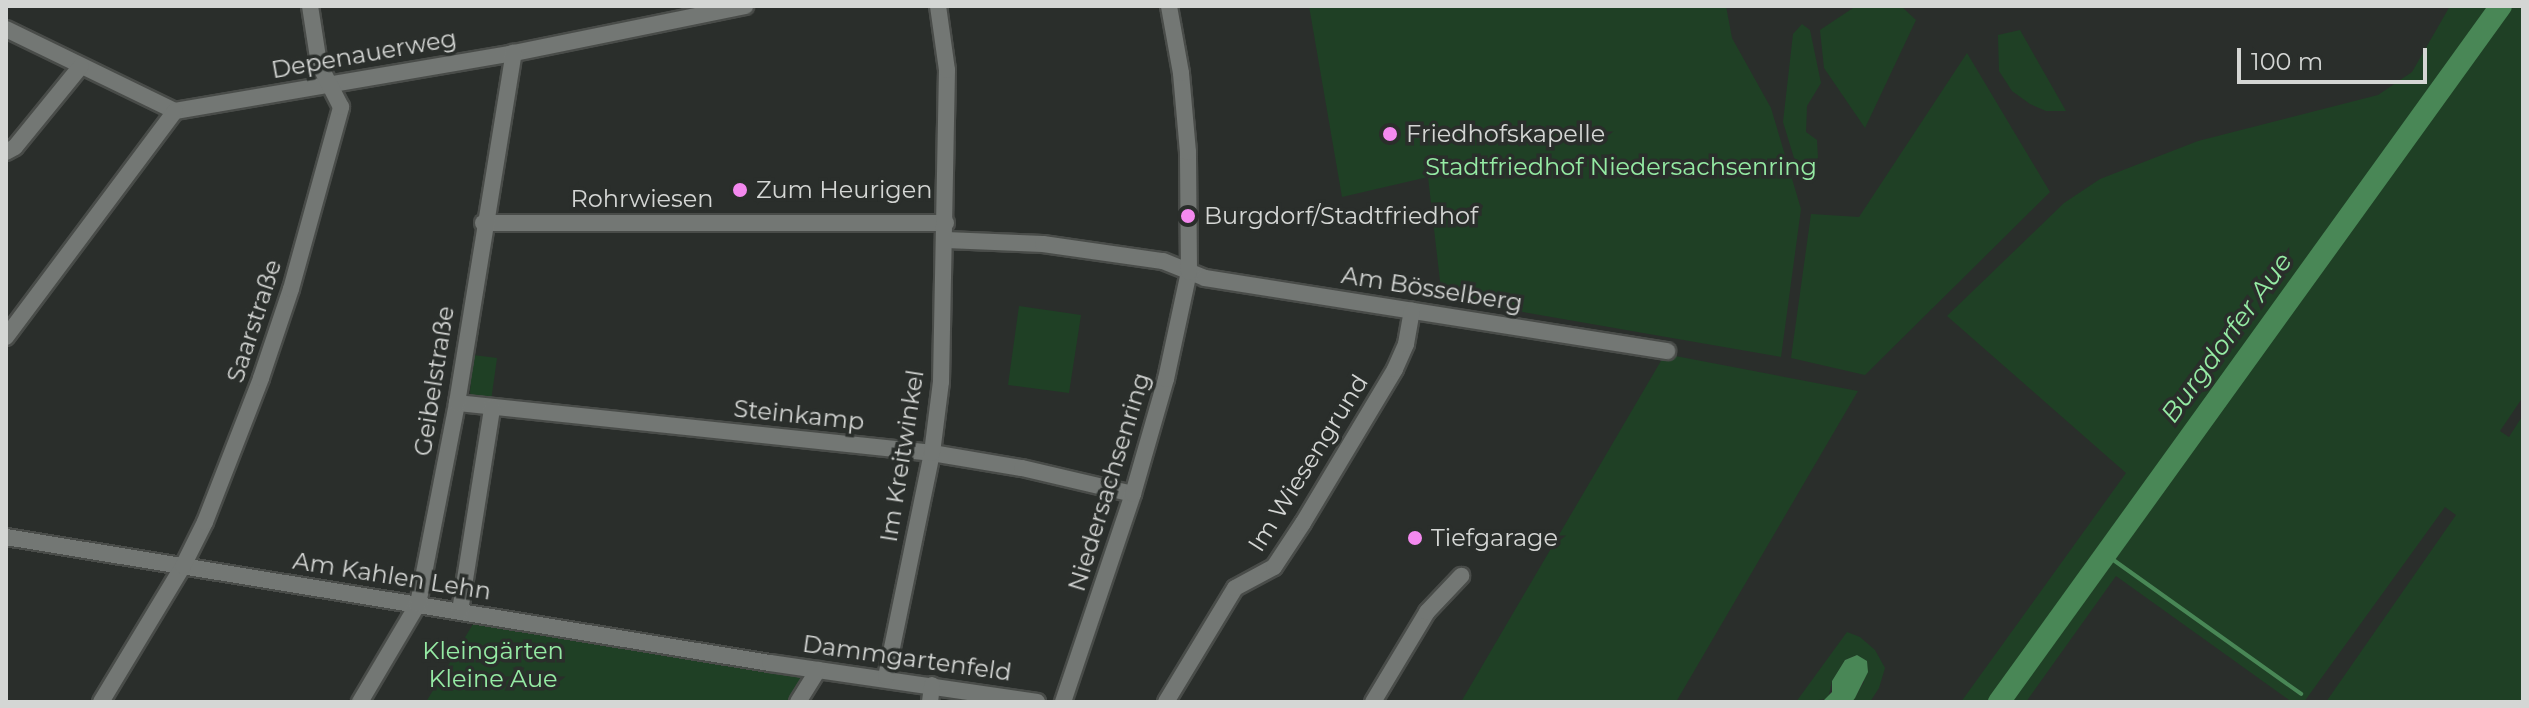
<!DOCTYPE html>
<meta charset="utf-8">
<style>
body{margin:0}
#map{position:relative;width:2529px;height:708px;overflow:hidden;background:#2a2e2b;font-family:Montserrat,sans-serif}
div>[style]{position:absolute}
.green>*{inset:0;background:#1f4025}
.water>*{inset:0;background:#498756}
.stream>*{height:4px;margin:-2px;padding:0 2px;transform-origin:2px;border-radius:2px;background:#498756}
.river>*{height:22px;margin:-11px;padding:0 11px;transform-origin:11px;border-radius:11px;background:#498756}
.roads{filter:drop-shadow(2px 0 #494c49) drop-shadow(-2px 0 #494c49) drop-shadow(0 2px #494c49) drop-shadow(0 -2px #494c49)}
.minor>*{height:16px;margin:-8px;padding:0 8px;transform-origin:8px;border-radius:8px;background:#737774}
.dots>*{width:22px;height:22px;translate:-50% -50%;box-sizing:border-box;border:4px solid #2a2e2b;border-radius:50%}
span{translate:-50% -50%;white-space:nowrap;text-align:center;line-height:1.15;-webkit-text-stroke:7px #2a2e2b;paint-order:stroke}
.street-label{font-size:24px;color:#d4d6d4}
.poi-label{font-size:24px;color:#d4d6d4}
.left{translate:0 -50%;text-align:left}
.park-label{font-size:24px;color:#95eba4}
.water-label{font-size:26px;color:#95eba4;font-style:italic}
.frame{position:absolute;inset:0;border:8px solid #d4d6d4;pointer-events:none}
.scale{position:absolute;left:2237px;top:48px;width:190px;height:36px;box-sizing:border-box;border:4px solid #d4d6d4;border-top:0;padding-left:10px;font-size:24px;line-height:28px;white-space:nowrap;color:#d4d6d4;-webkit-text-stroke:6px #2a2e2b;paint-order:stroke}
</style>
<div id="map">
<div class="green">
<i style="clip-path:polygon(1309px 6px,1726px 6px,1732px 38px,1771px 108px,1801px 209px,1781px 357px,1442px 298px,1428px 177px,1342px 197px)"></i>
<i style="clip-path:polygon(1856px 6px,1901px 6px,1916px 20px,1865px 128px,1824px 68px,1820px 30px)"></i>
<i style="clip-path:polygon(2450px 6px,2492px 6px,1990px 702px,1961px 702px,2126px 473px,1947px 316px,2064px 203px,2100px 179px,2198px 141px,2378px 95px,2412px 72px)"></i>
<i style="clip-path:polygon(2506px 6px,2523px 6px,2523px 397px,2500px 431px,2509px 437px,2523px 415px,2523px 702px,2326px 702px,2456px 515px,2445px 507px,2304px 702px,2292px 702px,2116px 576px,2026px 702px,2005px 702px)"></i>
<i style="clip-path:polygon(1802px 24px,1810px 30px,1821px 83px,1807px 106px,1806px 132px,1817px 140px,1818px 158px,1805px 168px,1794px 158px,1783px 122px,1793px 34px)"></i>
<i style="clip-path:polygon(2020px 30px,2066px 111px,2046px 111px,2030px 104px,2012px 91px,1999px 71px,1998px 35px)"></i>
<i style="clip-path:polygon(1967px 53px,2050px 192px,1865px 375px,1791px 358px,1811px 214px,1859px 217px)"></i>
<i style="clip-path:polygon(1019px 306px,1081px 315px,1069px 393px,1008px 385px)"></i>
<i style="clip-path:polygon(1665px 354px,1858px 391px,1676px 702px,1461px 702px)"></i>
<i style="clip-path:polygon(473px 355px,497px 358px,491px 401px,474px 399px,470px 393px)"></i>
<i style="clip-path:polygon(473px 624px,806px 676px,790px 702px,426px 702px)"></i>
<i style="clip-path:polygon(1847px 632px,1860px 637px,1875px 650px,1885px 668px,1879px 688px,1870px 702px,1852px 702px,1864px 682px,1857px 655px,1845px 660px,1832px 681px,1828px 699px,1796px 702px)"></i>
</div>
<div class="water">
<i style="clip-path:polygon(1857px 655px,1867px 661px,1868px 672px,1855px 698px,1852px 702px,1822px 702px,1832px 692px,1832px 681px,1845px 660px)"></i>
</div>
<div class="stream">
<i style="left:2105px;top:554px;width:241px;rotate:35.5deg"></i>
</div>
<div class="river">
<i style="left:1999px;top:702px;width:858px;rotate:-54.2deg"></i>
</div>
<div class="roads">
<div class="minor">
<i style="left:6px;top:29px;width:188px;rotate:25.9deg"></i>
<i style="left:175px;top:111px;width:344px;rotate:-9.7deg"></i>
<i style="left:514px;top:53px;width:236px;rotate:-11.5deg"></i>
<i style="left:6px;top:152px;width:10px;rotate:-29deg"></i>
<i style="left:15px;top:147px;width:104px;rotate:-50.8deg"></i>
<i style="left:483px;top:223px;width:463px"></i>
<i style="left:946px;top:240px;width:97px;rotate:2.4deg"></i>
<i style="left:1043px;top:244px;width:121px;rotate:8.1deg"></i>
<i style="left:1163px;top:261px;width:45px;rotate:22deg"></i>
<i style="left:1205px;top:278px;width:468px;rotate:9deg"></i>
<i style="left:6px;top:337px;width:282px;rotate:-53.2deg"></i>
<i style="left:457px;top:403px;width:478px;rotate:6deg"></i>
<i style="left:932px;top:453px;width:91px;rotate:9.5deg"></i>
<i style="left:1022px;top:468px;width:114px;rotate:13.2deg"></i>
<i style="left:6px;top:537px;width:774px;rotate:9.37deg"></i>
<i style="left:770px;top:663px;width:270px;rotate:8.3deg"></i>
<i style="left:460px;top:611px;width:206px;rotate:-81deg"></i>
<i style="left:886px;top:677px;width:229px;rotate:-78.4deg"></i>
<i style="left:932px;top:453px;width:72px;rotate:-82.8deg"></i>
<i style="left:941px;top:382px;width:312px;rotate:-88.9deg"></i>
<i style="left:947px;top:70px;width:65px;rotate:-98deg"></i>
<i style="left:101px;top:702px;width:159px;rotate:-58.9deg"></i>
<i style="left:183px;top:566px;width:49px;rotate:-63.4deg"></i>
<i style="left:205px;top:522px;width:155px;rotate:-68.7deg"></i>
<i style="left:261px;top:378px;width:94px;rotate:-71.4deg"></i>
<i style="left:291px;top:289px;width:189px;rotate:-74.6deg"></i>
<i style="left:341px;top:107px;width:48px;rotate:-117.1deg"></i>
<i style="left:319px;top:64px;width:59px;rotate:-98.8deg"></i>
<i style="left:360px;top:702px;width:114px;rotate:-59.4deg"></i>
<i style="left:418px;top:604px;width:205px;rotate:-79deg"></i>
<i style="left:457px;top:403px;width:355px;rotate:-80.8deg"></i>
<i style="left:798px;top:702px;width:38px;rotate:-58deg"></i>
<i style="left:930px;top:702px;width:17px;rotate:-83deg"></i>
<i style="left:1063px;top:702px;width:219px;rotate:-71.4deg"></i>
<i style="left:1133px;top:494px;width:120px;rotate:-74deg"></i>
<i style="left:1166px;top:379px;width:109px;rotate:-77.9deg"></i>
<i style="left:1189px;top:272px;width:120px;rotate:-90.5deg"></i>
<i style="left:1188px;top:152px;width:79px;rotate:-95.1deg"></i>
<i style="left:1181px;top:73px;width:68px;rotate:-100.2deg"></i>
<i style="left:1166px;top:702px;width:133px;rotate:-58.8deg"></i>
<i style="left:1235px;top:588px;width:44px;rotate:-28.3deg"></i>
<i style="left:1274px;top:567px;width:53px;rotate:-56.6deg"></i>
<i style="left:1303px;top:523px;width:179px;rotate:-59.1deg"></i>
<i style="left:1395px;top:369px;width:27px;rotate:-66deg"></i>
<i style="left:1406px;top:344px;width:34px;rotate:-80deg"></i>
<i style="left:1373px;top:702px;width:105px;rotate:-59deg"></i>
<i style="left:1427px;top:612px;width:50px;rotate:-46.6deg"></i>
</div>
</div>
<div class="dots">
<i style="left:1390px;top:134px;background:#f489ef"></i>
<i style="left:740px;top:190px;background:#f489ef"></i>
<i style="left:1188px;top:216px;background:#f489ef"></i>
<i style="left:1415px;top:538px;background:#f489ef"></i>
</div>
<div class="street-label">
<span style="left:364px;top:54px;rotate:-10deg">Depenauerweg</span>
<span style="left:642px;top:199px">Rohrwiesen</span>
<span style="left:1432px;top:289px;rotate:9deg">Am Bösselberg</span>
<span style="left:254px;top:321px;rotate:-72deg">Saarstraße</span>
<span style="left:434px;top:381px;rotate:-81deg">Geibelstraße</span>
<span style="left:799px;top:415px;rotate:6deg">Steinkamp</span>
<span style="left:902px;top:456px;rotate:-81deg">Im Kreitwinkel</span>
<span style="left:1308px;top:463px;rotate:-58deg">Im Wiesengrund</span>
<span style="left:1109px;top:482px;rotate:-73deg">Niedersachsenring</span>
<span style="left:392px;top:576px;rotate:9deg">Am Kahlen Lehn</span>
<span style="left:907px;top:658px;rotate:8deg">Dammgartenfeld</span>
</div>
<div class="poi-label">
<span class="left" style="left:1406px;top:134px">Friedhofskapelle</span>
<span class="left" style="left:756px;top:190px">Zum Heurigen</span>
<span class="left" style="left:1204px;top:216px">Burgdorf/Stadtfriedhof</span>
<span class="left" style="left:1431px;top:538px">Tiefgarage</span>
</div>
<div class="park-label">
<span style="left:1621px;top:167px">Stadtfriedhof Niedersachsenring</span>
<span style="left:493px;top:665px">Kleingärten<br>Kleine Aue</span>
</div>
<div class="water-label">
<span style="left:2227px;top:338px;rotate:-54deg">Burgdorfer Aue</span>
</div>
<div class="frame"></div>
<div class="scale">100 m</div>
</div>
